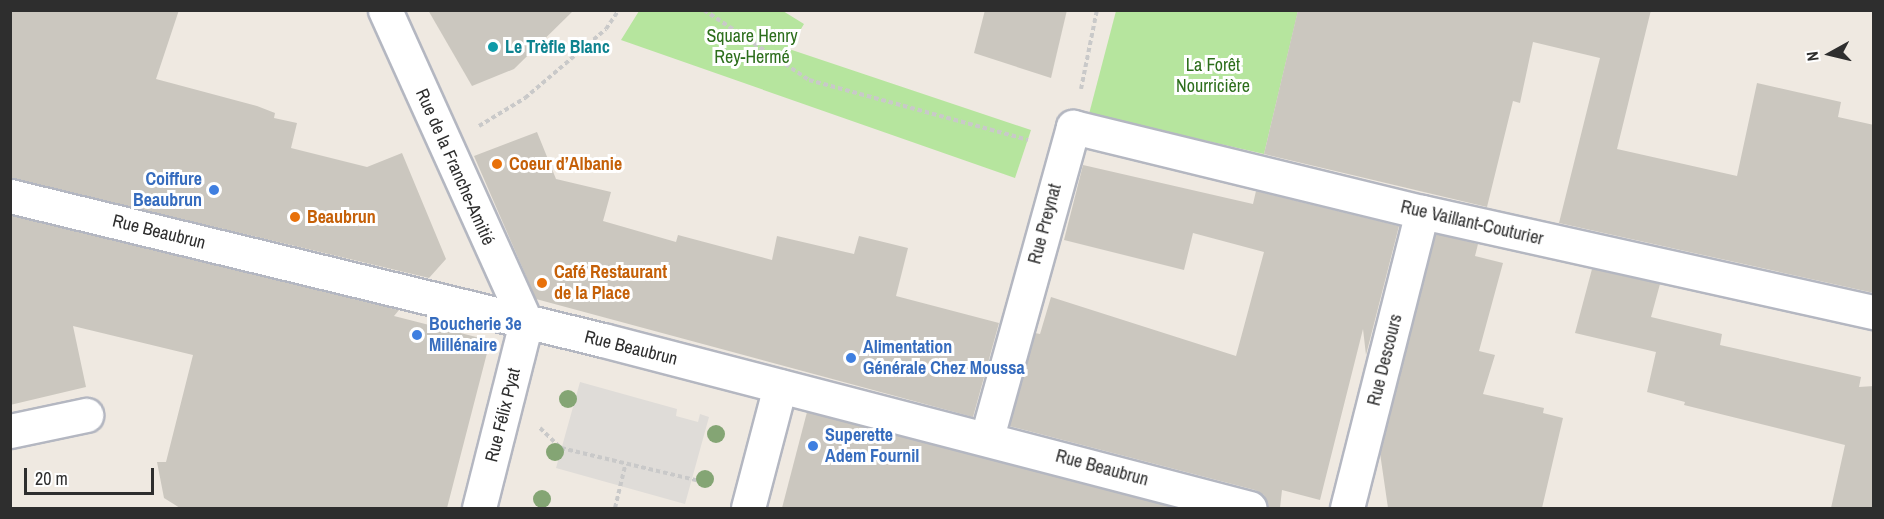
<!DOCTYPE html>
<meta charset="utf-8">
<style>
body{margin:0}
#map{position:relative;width:1884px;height:519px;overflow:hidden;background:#efe9e1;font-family:"Archivo Narrow",sans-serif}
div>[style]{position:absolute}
.green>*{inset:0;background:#b6e59e}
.plaza>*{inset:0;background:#dfdcd8}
.building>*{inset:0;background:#cbc7bf}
.path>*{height:4px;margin-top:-2px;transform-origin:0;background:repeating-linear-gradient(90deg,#c9c9c9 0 4.5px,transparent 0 7.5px)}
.roads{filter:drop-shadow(2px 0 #b4b7c1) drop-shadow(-2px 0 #b4b7c1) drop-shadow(0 2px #b4b7c1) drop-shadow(0 -2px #b4b7c1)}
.minor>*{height:33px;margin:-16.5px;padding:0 16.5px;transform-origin:16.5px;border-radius:16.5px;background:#fff}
.trees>*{width:18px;height:18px;margin:-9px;border-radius:50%;background:#84a574}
.dots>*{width:16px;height:16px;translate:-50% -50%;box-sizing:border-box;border:3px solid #fff;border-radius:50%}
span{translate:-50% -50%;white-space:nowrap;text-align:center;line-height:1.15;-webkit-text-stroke:6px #fff;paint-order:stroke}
.park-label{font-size:18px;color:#2c6e1b}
.culture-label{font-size:18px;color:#0d838f;font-weight:700}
.left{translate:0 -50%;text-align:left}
.food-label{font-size:18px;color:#c56008;font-weight:700}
.street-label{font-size:18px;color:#2e2e2e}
.shop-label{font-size:18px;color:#366cbe;font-weight:700}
.right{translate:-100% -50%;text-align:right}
.frame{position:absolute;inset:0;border:12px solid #2e2e2e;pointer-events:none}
.north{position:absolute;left:1800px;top:24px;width:60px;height:60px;-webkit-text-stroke:4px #fff;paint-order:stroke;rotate:262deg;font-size:16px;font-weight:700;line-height:24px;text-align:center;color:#2e2e2e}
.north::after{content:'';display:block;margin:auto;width:21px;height:27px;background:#2e2e2e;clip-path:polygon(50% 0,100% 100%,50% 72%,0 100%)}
.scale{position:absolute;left:24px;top:468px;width:130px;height:27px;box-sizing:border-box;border:3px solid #2e2e2e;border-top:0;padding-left:8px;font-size:18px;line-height:21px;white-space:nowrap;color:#2e2e2e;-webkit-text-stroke:4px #fff;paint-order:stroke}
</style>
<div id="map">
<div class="green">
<i style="clip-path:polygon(639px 11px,783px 11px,804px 24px,789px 49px,1031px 130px,1015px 178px,621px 40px)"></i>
<i style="clip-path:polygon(1116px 11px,1298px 11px,1264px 154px,1089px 114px)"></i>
</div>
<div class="plaza">
<i style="clip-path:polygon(580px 382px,677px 409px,676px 416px,698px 422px,700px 414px,709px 417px,685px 504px,556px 468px)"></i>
</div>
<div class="building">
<i style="clip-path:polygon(10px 10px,179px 10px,156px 79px,257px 106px,275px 113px,274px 118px,297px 123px,291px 148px,367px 167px,402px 153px,446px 259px,429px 278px,10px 178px)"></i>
<i style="clip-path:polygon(428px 10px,574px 10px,514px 69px,472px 86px)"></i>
<i style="clip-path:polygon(985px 10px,1067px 10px,1051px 78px,974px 53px)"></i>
<i style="clip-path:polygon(1298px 10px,1651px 10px,1617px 149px,1737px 176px,1757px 83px,1841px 102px,1838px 117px,1874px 125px,1874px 293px,1559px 223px,1600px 58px,1533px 42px,1520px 103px,1513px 101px,1487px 207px,1264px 154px)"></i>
<i style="clip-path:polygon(537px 132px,556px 179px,611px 192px,603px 221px,676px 242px,678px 235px,772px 260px,777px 236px,854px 254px,859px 236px,908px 248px,896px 296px,999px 323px,973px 417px,536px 299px,474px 156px)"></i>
<i style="clip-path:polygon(1083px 165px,1253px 204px,1256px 191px,1399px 226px,1366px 355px,1363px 329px,1320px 500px,1282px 490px,1280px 508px,1268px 508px,1264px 495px,1255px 490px,1009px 426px,1035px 333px,1040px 334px,1051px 297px,1236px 356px,1264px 252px,1193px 233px,1184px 270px,1064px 240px)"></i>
<i style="clip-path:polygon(10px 215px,399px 310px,394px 316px,480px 338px,487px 353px,447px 508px,180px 508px,164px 498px,157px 462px,166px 462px,193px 355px,73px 326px,86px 387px,10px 405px)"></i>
<i style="clip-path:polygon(1436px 234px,1478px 244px,1475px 256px,1503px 263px,1479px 351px,1495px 355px,1483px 394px,1544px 408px,1543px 413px,1563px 418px,1542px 508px,1388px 508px,1380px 453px)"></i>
<i style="clip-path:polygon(1592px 269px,1660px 284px,1651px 317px,1722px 334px,1720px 345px,1861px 377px,1859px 387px,1874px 386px,1874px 508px,1831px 508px,1845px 445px,1684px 405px,1685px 402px,1647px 392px,1656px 352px,1575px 333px)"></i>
<i style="clip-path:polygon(807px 412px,1177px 508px,782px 508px)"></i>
</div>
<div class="path">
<i style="left:704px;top:10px;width:126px;rotate:33.7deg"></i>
<i style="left:809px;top:80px;width:227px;rotate:15.3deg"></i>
<i style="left:1081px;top:89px;width:81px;rotate:-78.6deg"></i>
<i style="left:479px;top:126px;width:54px;rotate:-31.3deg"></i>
<i style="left:525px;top:98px;width:106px;rotate:-40.4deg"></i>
<i style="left:606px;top:29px;width:23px;rotate:-56deg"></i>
<i style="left:540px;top:428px;width:29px;rotate:44deg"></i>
<i style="left:561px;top:448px;width:155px;rotate:13.4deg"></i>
<i style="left:615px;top:508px;width:43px;rotate:-76.6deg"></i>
</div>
<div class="roads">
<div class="minor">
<i style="left:385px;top:10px;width:342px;rotate:65.7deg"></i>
<i style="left:10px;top:196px;width:610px;rotate:13.65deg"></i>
<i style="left:603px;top:340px;width:668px;rotate:14.56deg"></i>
<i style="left:10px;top:431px;width:78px;rotate:-11.9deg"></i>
<i style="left:987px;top:437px;width:322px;rotate:-74.5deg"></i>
<i style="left:1073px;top:127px;width:359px;rotate:13.7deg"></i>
<i style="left:1422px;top:212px;width:463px;rotate:12.5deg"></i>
<i style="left:479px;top:508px;width:192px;rotate:-75.8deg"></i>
<i style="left:748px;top:508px;width:126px;rotate:-75.3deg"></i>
<i style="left:1347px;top:508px;width:305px;rotate:-75.8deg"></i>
</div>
</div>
<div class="trees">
<i style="left:568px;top:399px"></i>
<i style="left:716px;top:434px"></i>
<i style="left:555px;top:452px"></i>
<i style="left:705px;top:479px"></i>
<i style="left:542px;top:499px"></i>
</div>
<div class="dots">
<i style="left:493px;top:47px;background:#0f9aa8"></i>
<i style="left:497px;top:164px;background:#e8710a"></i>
<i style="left:214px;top:190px;background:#3f7fe0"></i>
<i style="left:295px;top:217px;background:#e8710a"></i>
<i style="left:542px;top:283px;background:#e8710a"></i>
<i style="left:417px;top:335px;background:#3f7fe0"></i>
<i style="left:851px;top:358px;background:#3f7fe0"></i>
<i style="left:813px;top:446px;background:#3f7fe0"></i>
</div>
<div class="park-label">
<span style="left:752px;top:47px">Square Henry<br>Rey-Hermé</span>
<span style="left:1213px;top:76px">La Forêt<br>Nourricière</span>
</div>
<div class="culture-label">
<span class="left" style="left:505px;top:47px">Le Trèfle Blanc</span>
</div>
<div class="food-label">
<span class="left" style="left:509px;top:164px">Coeur d’Albanie</span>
<span class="left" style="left:307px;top:217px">Beaubrun</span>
<span class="left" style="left:554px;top:283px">Café Restaurant<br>de la Place</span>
</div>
<div class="street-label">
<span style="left:455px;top:167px;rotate:66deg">Rue de la Franche-Amitié</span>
<span style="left:1472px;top:223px;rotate:13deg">Rue Vaillant-Couturier</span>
<span style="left:1045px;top:224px;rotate:-75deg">Rue Preynat</span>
<span style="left:159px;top:232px;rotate:14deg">Rue Beaubrun</span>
<span style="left:631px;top:348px;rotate:14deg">Rue Beaubrun</span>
<span style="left:1385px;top:360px;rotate:-76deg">Rue Descours</span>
<span style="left:503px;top:415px;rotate:-76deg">Rue Félix Pyat</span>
<span style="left:1102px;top:468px;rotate:15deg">Rue Beaubrun</span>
</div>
<div class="shop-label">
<span class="right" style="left:202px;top:190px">Coiffure<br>Beaubrun</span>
<span class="left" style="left:429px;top:335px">Boucherie 3e<br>Millénaire</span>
<span class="left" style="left:863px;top:358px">Alimentation<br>Générale Chez Moussa</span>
<span class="left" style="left:825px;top:446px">Superette<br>Adem Fournil</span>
</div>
<div class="frame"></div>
<div class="north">N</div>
<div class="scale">20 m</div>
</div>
